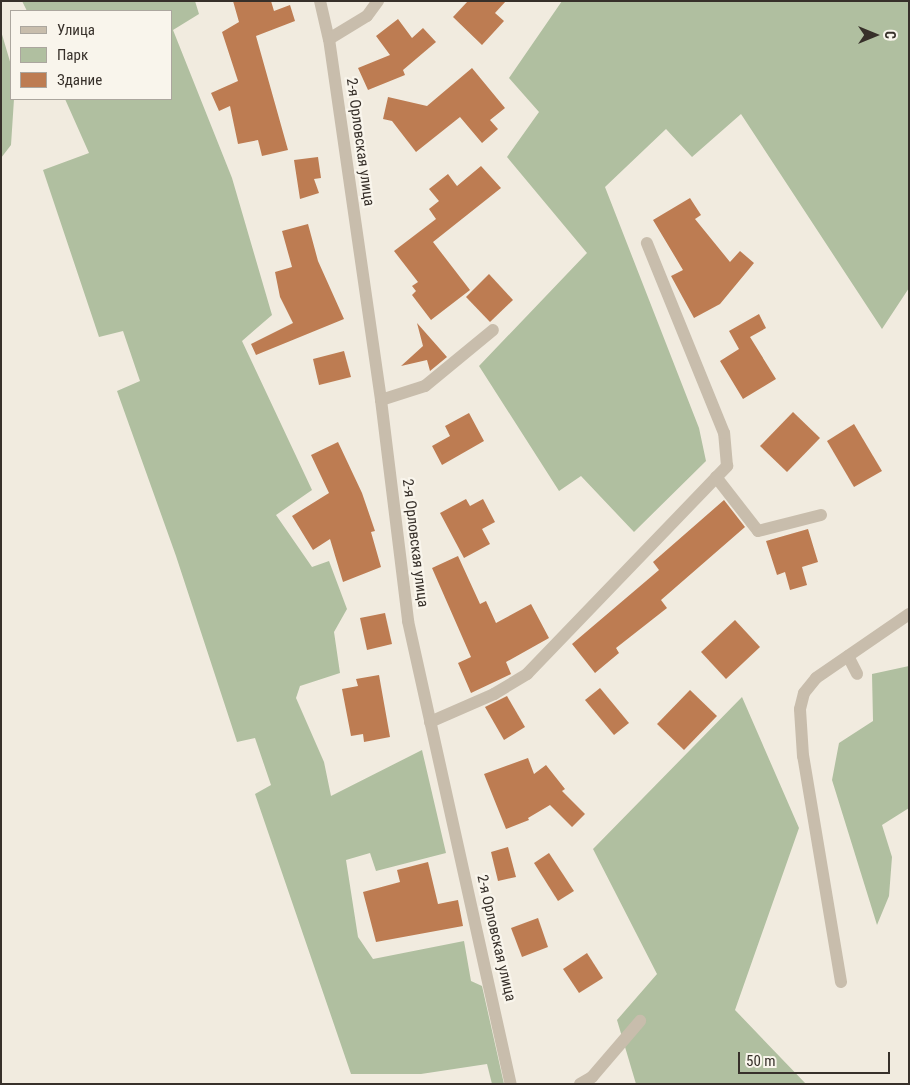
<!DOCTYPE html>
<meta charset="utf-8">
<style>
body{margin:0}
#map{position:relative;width:910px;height:1085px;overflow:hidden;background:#f1ebdf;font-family:"Roboto Condensed",sans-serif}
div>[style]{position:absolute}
.green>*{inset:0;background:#b0bfa0}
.building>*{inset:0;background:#bd7c52}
.minor>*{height:12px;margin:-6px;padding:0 6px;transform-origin:6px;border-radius:6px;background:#c8bdac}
span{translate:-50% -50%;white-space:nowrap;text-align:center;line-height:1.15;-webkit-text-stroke:4.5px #f9f5ec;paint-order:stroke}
.street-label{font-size:15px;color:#37302a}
.frame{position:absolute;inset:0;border:2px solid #37302a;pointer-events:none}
.legend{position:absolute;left:10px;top:10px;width:162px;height:90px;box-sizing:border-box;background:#f9f5ec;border:1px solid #aba69e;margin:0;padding:6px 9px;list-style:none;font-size:15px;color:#37302a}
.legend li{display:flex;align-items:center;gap:10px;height:25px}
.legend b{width:25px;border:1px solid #aba69e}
.north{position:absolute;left:850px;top:10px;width:50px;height:50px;-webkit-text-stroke:4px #f9f5ec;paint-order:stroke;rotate:90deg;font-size:14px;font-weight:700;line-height:20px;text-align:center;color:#37302a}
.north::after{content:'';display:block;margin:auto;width:18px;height:22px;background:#37302a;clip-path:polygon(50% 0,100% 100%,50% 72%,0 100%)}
.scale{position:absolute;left:738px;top:1052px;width:152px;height:22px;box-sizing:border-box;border:2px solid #37302a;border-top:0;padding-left:6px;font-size:15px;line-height:18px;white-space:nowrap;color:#37302a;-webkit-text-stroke:4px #f9f5ec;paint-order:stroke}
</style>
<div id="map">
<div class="green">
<i style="clip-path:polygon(22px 1px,195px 1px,199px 14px,173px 30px,232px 178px,272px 315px,242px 341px,312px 490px,276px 515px,312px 567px,329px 561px,347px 609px,334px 632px,340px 673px,300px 686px,296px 698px,324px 762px,331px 796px,422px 750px,446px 853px,376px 871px,370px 853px,346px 860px,358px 937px,373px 959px,464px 941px,471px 981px,482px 986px,504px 1084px,492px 1084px,487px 1064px,421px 1074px,351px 1074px,255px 794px,271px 785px,255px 738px,237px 742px,176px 556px,117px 391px,140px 381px,123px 331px,99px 337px,43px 170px,89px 153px,65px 99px,171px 99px,171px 11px,27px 11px)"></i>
<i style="clip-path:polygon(562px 1px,909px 1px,909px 288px,882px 329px,741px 114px,692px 157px,666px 129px,605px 187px,699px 428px,706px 461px,634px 532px,581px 476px,559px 491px,479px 366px,587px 253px,507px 157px,539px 112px,509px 78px)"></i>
<i style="clip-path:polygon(1px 31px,11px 65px,11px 99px,14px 99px,11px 145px,1px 158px)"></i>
<i style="clip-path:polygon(909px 666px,909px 808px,882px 825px,892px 857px,889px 896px,877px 925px,832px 780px,839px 743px,873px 721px,872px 674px)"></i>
<i style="clip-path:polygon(742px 697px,799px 828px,735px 1010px,806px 1084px,636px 1084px,617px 1020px,657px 974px,593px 849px)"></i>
</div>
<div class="building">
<i style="clip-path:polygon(233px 1px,271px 1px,274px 11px,290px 5px,295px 21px,256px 36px,288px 150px,262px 156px,258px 140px,238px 144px,230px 106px,219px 111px,211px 93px,238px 81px,222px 32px,239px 22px)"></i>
<i style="clip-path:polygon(468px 1px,506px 1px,495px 13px,504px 21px,482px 45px,453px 17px)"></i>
<i style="clip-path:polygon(398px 19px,412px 38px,423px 28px,436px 42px,403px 70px,405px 75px,368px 90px,358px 68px,390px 55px,376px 36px)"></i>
<i style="clip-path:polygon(472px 68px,505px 108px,490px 120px,498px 129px,482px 143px,460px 117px,416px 152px,392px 121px,383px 119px,388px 97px,427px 106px)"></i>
<i style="clip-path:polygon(318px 157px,321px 178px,314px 179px,319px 193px,300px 199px,294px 160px)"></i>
<i style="clip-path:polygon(481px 166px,501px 188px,433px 242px,470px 290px,431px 320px,412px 295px,416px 291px,412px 286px,418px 282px,394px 251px,436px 219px,429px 209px,439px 201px,429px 189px,448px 174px,457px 186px)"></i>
<i style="clip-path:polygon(690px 198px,701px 215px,695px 219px,730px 262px,740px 251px,754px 263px,720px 304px,694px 318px,671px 276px,683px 270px,653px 220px)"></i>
<i style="clip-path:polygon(308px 224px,318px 261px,344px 319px,256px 355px,251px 344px,293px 323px,280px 297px,275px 272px,292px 267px,282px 231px)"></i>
<i style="clip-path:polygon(489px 274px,513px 300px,490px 322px,466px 297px)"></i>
<i style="clip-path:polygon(759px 314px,766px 328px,750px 337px,776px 379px,743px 399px,720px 361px,739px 349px,729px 331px)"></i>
<i style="clip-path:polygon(417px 323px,447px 357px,430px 371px,427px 360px,401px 366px,423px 346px)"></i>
<i style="clip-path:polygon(344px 351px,351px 377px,319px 385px,313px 359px)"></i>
<i style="clip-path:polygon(793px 412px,820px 438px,787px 472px,760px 446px)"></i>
<i style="clip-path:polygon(469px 413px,484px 441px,442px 465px,432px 446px,450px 436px,445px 426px)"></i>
<i style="clip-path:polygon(854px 424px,882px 471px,854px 487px,827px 441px)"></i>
<i style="clip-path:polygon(338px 442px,362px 493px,375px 531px,371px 532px,381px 567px,343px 582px,330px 539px,313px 550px,292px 516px,329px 493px,311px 455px)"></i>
<i style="clip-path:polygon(466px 499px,470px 506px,483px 499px,495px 522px,482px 529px,490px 544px,464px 558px,440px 513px)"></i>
<i style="clip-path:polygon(724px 500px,745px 527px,661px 600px,667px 608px,616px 648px,619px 653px,595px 673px,572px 644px,659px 570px,653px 562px)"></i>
<i style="clip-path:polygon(808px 529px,818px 562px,802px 567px,807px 585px,790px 590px,785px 572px,777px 575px,766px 541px)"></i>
<i style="clip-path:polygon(458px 556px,480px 604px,486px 601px,496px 623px,531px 604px,549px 638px,506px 662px,511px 674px,471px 693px,458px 663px,471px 657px,432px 568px)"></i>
<i style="clip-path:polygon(385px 613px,392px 644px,367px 650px,360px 618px)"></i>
<i style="clip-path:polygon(735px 620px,760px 647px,726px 679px,701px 652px)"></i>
<i style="clip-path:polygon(379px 675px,390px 737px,364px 742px,363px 734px,351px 736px,342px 689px,358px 686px,356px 679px)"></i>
<i style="clip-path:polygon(600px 688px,629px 723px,614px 735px,585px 700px)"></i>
<i style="clip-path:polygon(690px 690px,717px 716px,684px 750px,657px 724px)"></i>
<i style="clip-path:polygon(507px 696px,525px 727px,504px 740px,485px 707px)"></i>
<i style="clip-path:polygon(528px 758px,534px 774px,546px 765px,565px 789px,562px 791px,585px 814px,572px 827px,550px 805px,528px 818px,529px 820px,506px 829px,484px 774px)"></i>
<i style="clip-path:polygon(508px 847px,516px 877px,498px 881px,491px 852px)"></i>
<i style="clip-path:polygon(549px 853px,574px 891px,558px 901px,534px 863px)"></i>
<i style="clip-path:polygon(428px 862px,438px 904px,458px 900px,463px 926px,376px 942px,363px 892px,400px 882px,397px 870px)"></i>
<i style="clip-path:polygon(538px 918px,548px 947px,522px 957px,511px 928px)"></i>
<i style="clip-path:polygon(587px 953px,603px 978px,579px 993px,563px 969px)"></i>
</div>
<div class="minor">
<i style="left:320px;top:1px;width:39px;rotate:77deg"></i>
<i style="left:329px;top:39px;width:365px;rotate:81.8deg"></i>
<i style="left:381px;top:400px;width:223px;rotate:83deg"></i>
<i style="left:408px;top:621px;width:474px;rotate:77.5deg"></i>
<i style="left:329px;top:39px;width:44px;rotate:-31.2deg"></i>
<i style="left:367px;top:16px;width:19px;rotate:-54deg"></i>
<i style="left:381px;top:400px;width:46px;rotate:-17.7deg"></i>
<i style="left:425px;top:386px;width:88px;rotate:-39.5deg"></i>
<i style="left:716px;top:477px;width:68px;rotate:52.1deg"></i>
<i style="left:758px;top:531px;width:65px;rotate:-14.3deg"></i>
<i style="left:848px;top:656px;width:20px;rotate:63deg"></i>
<i style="left:430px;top:722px;width:70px;rotate:-23.6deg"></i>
<i style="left:494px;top:694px;width:39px;rotate:-31deg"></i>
<i style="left:527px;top:674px;width:289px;rotate:-46.1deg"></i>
<i style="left:727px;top:466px;width:33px;rotate:-95deg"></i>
<i style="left:724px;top:433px;width:205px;rotate:-112.1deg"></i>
<i style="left:841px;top:982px;width:229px;rotate:-99.5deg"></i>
<i style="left:803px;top:756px;width:47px;rotate:-93.7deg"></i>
<i style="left:800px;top:709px;width:16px;rotate:-76deg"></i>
<i style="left:804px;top:693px;width:19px;rotate:-51deg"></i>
<i style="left:816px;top:678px;width:113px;rotate:-34.5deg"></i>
<i style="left:580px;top:1084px;width:14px;rotate:-30deg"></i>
<i style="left:592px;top:1077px;width:74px;rotate:-49.4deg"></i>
</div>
<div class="street-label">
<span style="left:360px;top:142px;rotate:82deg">2-я Орловская улица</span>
<span style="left:415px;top:543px;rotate:83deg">2-я Орловская улица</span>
<span style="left:496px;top:938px;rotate:77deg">2-я Орловская улица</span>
</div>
<div class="frame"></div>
<ul class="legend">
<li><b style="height:6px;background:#c8bdac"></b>Улица</li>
<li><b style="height:14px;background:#b0bfa0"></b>Парк</li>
<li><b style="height:14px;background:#bd7c52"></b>Здание</li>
</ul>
<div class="north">С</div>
<div class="scale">50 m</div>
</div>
